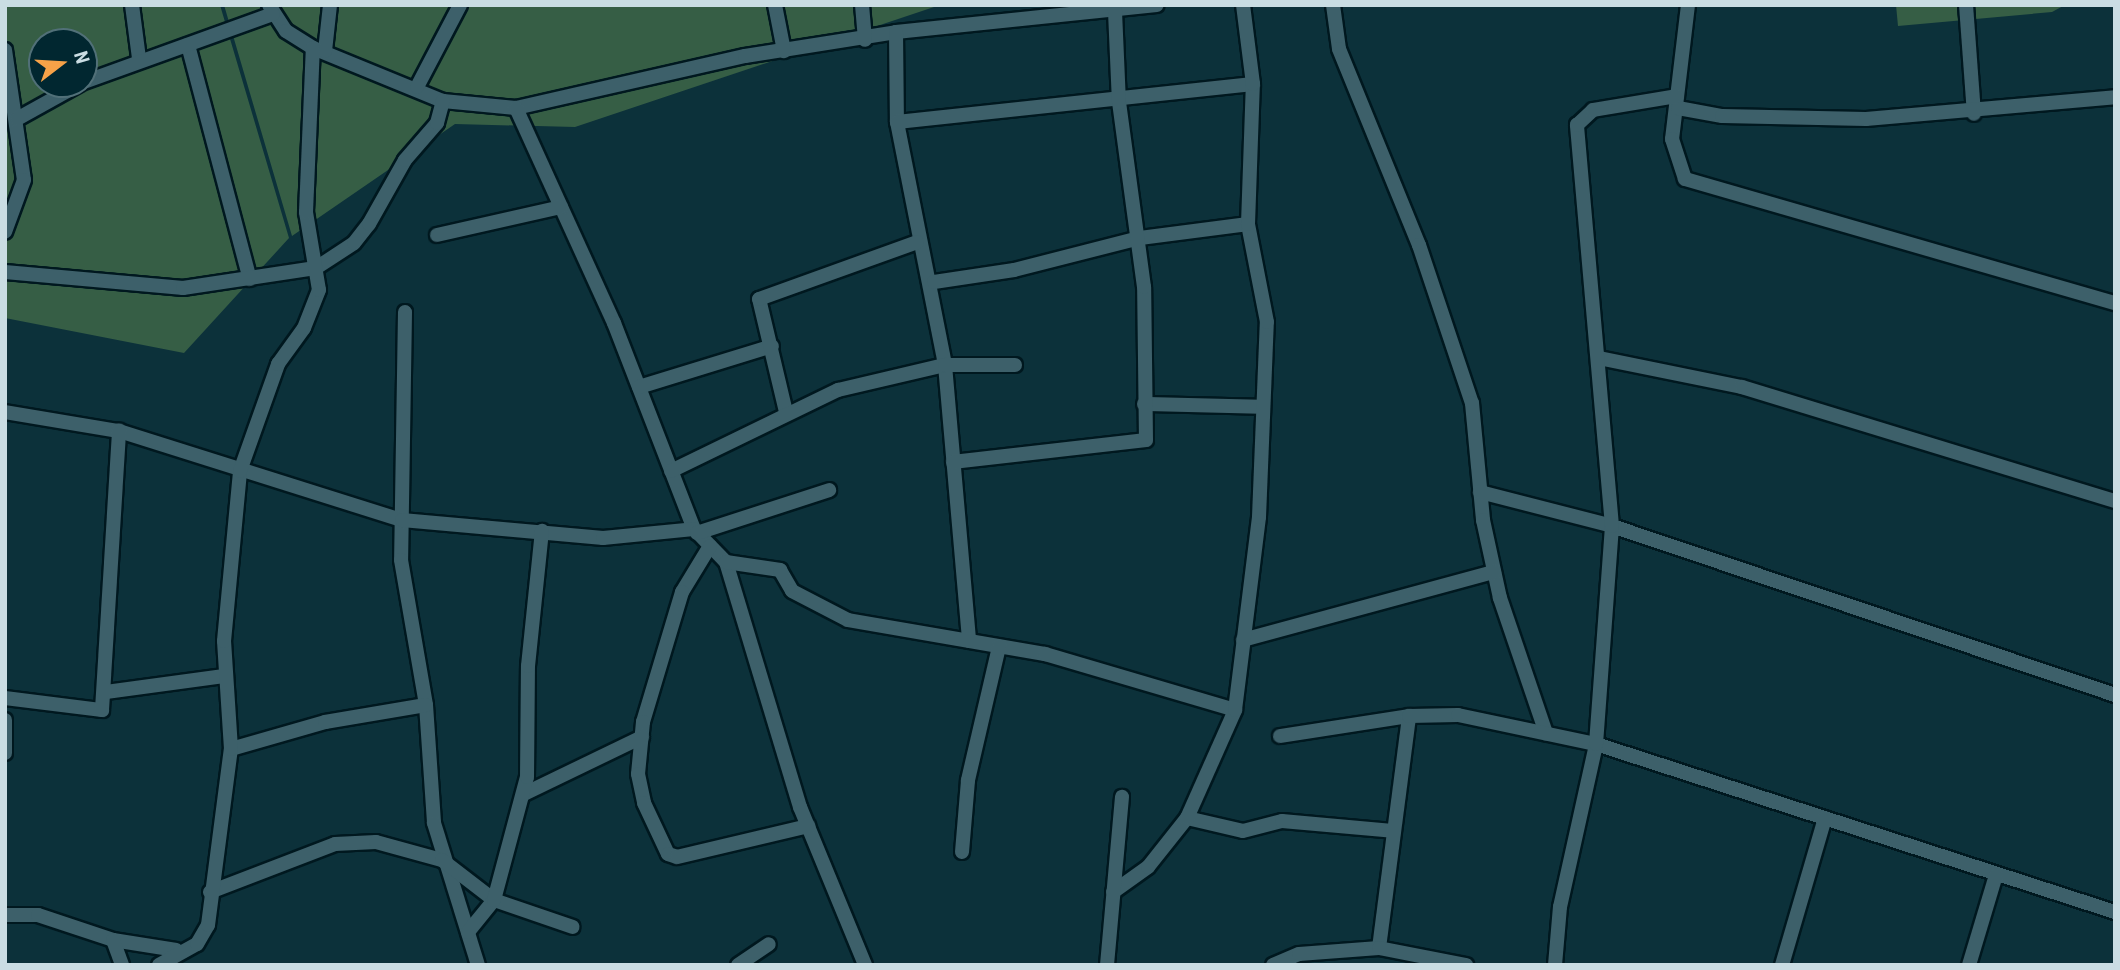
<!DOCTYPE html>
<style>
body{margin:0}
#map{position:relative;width:2120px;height:970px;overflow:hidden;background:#0c313a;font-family:"Roboto Condensed",sans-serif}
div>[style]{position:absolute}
.green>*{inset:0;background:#365e45}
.roads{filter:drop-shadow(2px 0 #00181f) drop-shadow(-2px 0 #00181f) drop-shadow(0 2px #00181f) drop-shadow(0 -2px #00181f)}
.street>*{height:14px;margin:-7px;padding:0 7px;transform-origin:7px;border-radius:7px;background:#3d606a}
span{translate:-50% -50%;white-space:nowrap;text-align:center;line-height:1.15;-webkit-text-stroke:7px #012730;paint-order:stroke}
.frame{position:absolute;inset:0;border:7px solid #cadde3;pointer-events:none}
.north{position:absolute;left:28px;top:28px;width:70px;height:70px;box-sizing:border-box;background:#012730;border:2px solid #517078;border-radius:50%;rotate:73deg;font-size:19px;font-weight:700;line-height:28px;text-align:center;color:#cadde3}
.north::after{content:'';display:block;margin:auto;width:24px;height:32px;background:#f6a248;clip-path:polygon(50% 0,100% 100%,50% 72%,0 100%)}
</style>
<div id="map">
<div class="green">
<i style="clip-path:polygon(evenodd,5px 5px,220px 5px,289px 238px,184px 353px,5px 318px,5px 5px,42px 42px,84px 42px,84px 84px,42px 84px,42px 42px)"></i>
<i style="clip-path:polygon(224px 5px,940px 5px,575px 127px,455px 124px,292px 236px)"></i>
<i style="clip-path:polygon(1896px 5px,2065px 5px,2052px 12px,1898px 26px)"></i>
</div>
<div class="roads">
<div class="street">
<i style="left:132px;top:5px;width:53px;rotate:82.5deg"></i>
<i style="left:269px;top:5px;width:31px;rotate:57deg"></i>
<i style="left:286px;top:31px;width:32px;rotate:32deg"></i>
<i style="left:313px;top:48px;width:140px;rotate:22.2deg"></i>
<i style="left:443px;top:101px;width:73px;rotate:5.5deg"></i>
<i style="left:516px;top:108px;width:235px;rotate:-12.8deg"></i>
<i style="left:745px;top:56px;width:153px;rotate:-9deg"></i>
<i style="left:896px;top:32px;width:262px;rotate:-5.9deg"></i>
<i style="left:775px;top:5px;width:47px;rotate:78.9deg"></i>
<i style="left:862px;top:5px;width:35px;rotate:85deg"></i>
<i style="left:1333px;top:5px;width:44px;rotate:82.2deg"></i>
<i style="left:1339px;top:49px;width:212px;rotate:67.8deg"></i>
<i style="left:1419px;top:245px;width:167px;rotate:71.5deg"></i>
<i style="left:1472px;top:403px;width:118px;rotate:84.6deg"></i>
<i style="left:1483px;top:520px;width:80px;rotate:77.7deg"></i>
<i style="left:1500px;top:598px;width:143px;rotate:71.2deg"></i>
<i style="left:1688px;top:5px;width:135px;rotate:96.8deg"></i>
<i style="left:1672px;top:139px;width:42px;rotate:72deg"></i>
<i style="left:1685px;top:179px;width:448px;rotate:16.1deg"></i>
<i style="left:1966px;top:5px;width:109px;rotate:85.8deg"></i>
<i style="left:896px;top:32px;width:90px;rotate:89.4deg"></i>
<i style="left:897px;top:122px;width:248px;rotate:78.8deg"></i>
<i style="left:945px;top:365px;width:277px;rotate:85deg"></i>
<i style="left:188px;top:45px;width:242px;rotate:75.2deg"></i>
<i style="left:5px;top:50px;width:131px;rotate:81.7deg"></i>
<i style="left:24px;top:180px;width:55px;rotate:110.1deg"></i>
<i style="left:325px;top:51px;width:46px;rotate:-83.8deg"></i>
<i style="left:84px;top:82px;width:201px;rotate:-19.8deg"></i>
<i style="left:417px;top:87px;width:93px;rotate:-62.3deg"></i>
<i style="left:516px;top:108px;width:236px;rotate:65.5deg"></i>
<i style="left:614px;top:323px;width:221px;rotate:68.8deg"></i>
<i style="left:694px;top:529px;width:46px;rotate:45.9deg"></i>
<i style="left:726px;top:562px;width:256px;rotate:73.2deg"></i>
<i style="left:800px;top:807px;width:171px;rotate:67.6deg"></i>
<i style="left:1678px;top:108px;width:45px;rotate:10.3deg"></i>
<i style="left:1722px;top:116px;width:144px;rotate:1.2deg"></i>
<i style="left:1866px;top:119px;width:250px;rotate:-5deg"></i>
<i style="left:17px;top:119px;width:72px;rotate:-29.1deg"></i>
<i style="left:897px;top:122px;width:358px;rotate:-6.1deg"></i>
<i style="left:437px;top:235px;width:127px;rotate:-12.7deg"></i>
<i style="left:5px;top:272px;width:179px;rotate:5.1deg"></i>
<i style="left:183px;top:288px;width:134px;rotate:-8.6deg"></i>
<i style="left:316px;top:268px;width:45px;rotate:-33.3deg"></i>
<i style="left:354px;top:243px;width:24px;rotate:-52deg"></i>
<i style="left:369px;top:224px;width:73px;rotate:-60.6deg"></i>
<i style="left:405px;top:160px;width:49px;rotate:-49.1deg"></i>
<i style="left:437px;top:123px;width:23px;rotate:-75deg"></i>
<i style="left:934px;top:282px;width:81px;rotate:-8.5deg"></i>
<i style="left:1014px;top:270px;width:130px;rotate:-14.3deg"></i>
<i style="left:1140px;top:238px;width:109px;rotate:-7.4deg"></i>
<i style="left:405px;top:312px;width:248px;rotate:90.9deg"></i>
<i style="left:401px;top:560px;width:147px;rotate:80.2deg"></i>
<i style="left:426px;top:705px;width:118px;rotate:86.1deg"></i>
<i style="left:434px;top:823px;width:149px;rotate:72.8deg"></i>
<i style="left:1599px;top:358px;width:146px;rotate:11.5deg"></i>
<i style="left:1742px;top:387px;width:390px;rotate:17deg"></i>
<i style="left:639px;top:387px;width:139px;rotate:-17.1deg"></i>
<i style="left:1144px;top:404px;width:119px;rotate:1.4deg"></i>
<i style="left:5px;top:412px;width:116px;rotate:9.5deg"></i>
<i style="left:119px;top:431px;width:297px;rotate:17.5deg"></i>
<i style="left:402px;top:520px;width:202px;rotate:5.1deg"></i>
<i style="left:603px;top:538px;width:91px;rotate:-5.6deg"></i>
<i style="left:786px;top:412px;width:116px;rotate:-103.4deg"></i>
<i style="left:759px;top:299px;width:168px;rotate:-19.8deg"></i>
<i style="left:953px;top:462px;width:194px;rotate:-6.5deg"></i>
<i style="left:1146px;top:440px;width:153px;rotate:-90.7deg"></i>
<i style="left:1144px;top:287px;width:186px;rotate:-97.7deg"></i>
<i style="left:1119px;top:103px;width:93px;rotate:-92.5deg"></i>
<i style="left:671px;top:471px;width:186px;rotate:-25.9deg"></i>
<i style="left:838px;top:390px;width:110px;rotate:-13.2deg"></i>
<i style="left:945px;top:365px;width:70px"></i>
<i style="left:1480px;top:492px;width:136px;rotate:14.4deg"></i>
<i style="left:1612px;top:526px;width:531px;rotate:18.57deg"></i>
<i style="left:697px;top:533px;width:139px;rotate:-18deg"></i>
<i style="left:710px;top:546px;width:54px;rotate:121.3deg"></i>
<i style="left:682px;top:592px;width:136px;rotate:106.7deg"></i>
<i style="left:643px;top:722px;width:52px;rotate:95.5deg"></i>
<i style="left:638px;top:774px;width:30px;rotate:78deg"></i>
<i style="left:644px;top:803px;width:56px;rotate:64.8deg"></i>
<i style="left:668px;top:854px;width:9px;rotate:18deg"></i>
<i style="left:677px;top:857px;width:135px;rotate:-13.3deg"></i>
<i style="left:726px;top:562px;width:55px;rotate:8.4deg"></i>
<i style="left:780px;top:570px;width:24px;rotate:60deg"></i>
<i style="left:792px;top:591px;width:63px;rotate:27.4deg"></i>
<i style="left:848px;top:620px;width:200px;rotate:9.8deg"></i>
<i style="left:1045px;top:654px;width:198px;rotate:16.4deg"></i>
<i style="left:1243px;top:640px;width:260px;rotate:-15.2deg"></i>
<i style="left:106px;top:692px;width:119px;rotate:-7.7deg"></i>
<i style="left:5px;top:698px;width:98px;rotate:7.1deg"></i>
<i style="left:102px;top:710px;width:280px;rotate:-86.5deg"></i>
<i style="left:5px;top:720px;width:33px;rotate:90deg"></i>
<i style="left:1280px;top:736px;width:131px;rotate:-8.8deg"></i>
<i style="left:231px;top:749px;width:98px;rotate:-16deg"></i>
<i style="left:325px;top:722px;width:102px;rotate:-9.6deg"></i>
<i style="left:524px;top:794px;width:131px;rotate:-25.8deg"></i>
<i style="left:1187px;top:818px;width:57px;rotate:13.1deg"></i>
<i style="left:1243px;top:831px;width:40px;rotate:-14.4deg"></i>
<i style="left:1282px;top:821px;width:111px;rotate:5.1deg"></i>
<i style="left:962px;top:852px;width:72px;rotate:-85.2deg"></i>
<i style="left:968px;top:780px;width:137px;rotate:-76.9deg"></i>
<i style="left:210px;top:892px;width:134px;rotate:-21deg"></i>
<i style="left:335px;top:844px;width:41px;rotate:-2.8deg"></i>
<i style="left:376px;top:842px;width:68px;rotate:15.3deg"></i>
<i style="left:442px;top:860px;width:66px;rotate:37.6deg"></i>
<i style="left:494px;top:900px;width:83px;rotate:18.9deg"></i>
<i style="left:1113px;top:892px;width:43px;rotate:-35.5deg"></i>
<i style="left:1148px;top:867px;width:63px;rotate:-51.5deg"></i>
<i style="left:1187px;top:818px;width:118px;rotate:-66deg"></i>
<i style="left:1235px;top:710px;width:194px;rotate:-82.9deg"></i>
<i style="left:1259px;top:517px;width:195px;rotate:-87.7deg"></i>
<i style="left:1267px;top:322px;width:100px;rotate:-101deg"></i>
<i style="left:1248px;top:224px;width:140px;rotate:-88deg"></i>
<i style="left:1253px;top:84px;width:80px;rotate:-97.2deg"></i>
<i style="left:5px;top:915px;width:33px"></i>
<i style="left:38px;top:915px;width:79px;rotate:18.4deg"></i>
<i style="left:113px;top:940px;width:64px;rotate:9deg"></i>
<i style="left:468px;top:932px;width:41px;rotate:-50.9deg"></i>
<i style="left:494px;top:900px;width:127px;rotate:-75deg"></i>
<i style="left:527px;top:777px;width:111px;rotate:-89.5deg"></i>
<i style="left:528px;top:666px;width:136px;rotate:-84.1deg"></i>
<i style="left:113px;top:940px;width:27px;rotate:70deg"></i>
<i style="left:1379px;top:948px;width:234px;rotate:-82.6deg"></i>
<i style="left:1409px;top:716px;width:49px;rotate:-1.2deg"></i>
<i style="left:1458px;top:715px;width:141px;rotate:11.9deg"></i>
<i style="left:1596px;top:744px;width:546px;rotate:17.94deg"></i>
<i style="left:159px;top:965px;width:43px;rotate:-28.9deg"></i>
<i style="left:197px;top:944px;width:22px;rotate:-60deg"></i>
<i style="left:208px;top:925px;width:177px;rotate:-82.6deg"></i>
<i style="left:231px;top:749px;width:108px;rotate:-93.7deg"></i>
<i style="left:224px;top:641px;width:171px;rotate:-84.6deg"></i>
<i style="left:240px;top:471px;width:114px;rotate:-70.4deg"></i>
<i style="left:278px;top:364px;width:44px;rotate:-54.2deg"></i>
<i style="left:304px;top:328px;width:41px;rotate:-68.5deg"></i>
<i style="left:319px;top:290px;width:79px;rotate:-99.5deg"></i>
<i style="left:306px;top:212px;width:164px;rotate:-87.6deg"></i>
<i style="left:738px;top:965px;width:37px;rotate:-34deg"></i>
<i style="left:1107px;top:965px;width:169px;rotate:-84.9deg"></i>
<i style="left:1273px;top:965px;width:28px;rotate:-23deg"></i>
<i style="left:1299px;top:954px;width:80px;rotate:-4.3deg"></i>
<i style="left:1379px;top:948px;width:89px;rotate:11.1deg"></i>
<i style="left:1555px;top:965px;width:58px;rotate:-85.1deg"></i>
<i style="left:1560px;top:907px;width:167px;rotate:-77.5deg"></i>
<i style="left:1596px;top:744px;width:219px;rotate:-85.8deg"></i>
<i style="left:1612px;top:526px;width:403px;rotate:-95deg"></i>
<i style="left:1577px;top:125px;width:22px;rotate:-43deg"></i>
<i style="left:1593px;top:110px;width:85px;rotate:-9.5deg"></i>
<i style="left:1782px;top:965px;width:153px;rotate:-73.7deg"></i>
<i style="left:1969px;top:965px;width:94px;rotate:-73.3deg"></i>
</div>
</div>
<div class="frame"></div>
<div class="north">N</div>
</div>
